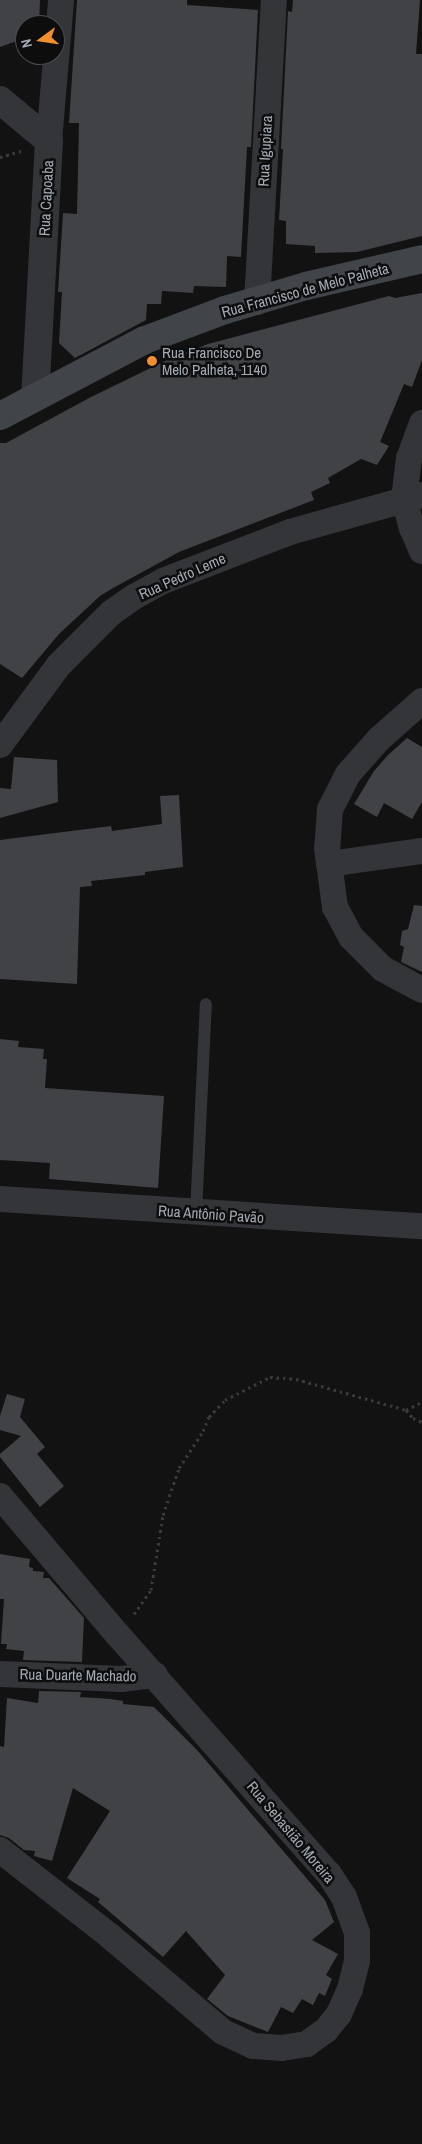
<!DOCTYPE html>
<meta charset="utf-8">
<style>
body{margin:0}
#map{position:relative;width:422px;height:2144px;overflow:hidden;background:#121213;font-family:"Archivo Narrow",sans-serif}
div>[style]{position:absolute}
.building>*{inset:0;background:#414246}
.path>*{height:3px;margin-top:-1.5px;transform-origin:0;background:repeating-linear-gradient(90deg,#393c3f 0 2.5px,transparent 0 6.5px)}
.service>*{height:12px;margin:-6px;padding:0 6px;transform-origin:6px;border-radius:6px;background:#333538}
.minor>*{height:26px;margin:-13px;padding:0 13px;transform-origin:13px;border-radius:13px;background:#333538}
.tertiary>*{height:28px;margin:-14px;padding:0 14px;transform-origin:14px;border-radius:14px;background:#333538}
.secondary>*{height:28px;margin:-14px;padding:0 14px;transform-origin:14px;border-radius:14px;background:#414448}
.dots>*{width:14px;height:14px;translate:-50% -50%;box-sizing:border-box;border:2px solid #0d0d0e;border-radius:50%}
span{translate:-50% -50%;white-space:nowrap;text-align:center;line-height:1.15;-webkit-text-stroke:5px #0d0d0e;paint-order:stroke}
.street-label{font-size:15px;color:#a3abb4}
.poi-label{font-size:15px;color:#a3abb4}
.left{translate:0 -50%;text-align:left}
.north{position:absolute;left:15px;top:15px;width:50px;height:50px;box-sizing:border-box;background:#0d0d0e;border:1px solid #494c50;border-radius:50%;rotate:256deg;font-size:14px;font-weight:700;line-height:20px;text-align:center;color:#a3abb4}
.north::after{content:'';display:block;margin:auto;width:18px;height:22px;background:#ef8f2e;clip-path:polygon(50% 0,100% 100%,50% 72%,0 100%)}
</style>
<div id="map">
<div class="building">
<i style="clip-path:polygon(0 0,40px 0,39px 25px,25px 25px,25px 38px,0 47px)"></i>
<i style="clip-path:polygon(77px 0,187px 0,187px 5px,258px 10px,251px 147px,247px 147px,241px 257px,227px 256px,226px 287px,194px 286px,193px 293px,162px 291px,161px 304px,147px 304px,146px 320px,75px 358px,59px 343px,62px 292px,58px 292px,63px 213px,77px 214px,79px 123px,69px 123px)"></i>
<i style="clip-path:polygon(293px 0,420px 0,416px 54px,422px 54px,422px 236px,357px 252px,315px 253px,315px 246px,286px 244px,286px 221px,279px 220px,283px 149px,281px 149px,288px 11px,292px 12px)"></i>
<i style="clip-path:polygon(422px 293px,422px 360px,412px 387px,404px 384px,380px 442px,389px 446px,377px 465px,361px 459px,328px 478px,330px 483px,311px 492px,314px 500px,179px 552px,113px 588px,100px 596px,59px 634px,22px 678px,0 664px,0 443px,6px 443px,91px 397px,167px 360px,208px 344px,389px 296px,395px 298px)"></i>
<i style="clip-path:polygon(407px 738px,422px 747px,422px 802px,412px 819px,384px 803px,377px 817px,354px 804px,374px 771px,388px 755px)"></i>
<i style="clip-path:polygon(14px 757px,57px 760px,58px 802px,0 818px,0 788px,11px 789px)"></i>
<i style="clip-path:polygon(179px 795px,183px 867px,145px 872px,145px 875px,91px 881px,92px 886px,80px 887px,77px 984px,0 979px,0 840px,111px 826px,112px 831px,162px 824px,160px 796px)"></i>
<i style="clip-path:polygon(414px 905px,422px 906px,422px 972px,401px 962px,404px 947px,400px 945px,402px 931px,408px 929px)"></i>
<i style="clip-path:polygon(0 1039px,19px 1041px,18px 1047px,44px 1049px,43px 1059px,47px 1059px,45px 1088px,164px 1096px,158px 1188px,49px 1179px,50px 1163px,0 1160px)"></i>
<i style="clip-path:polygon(7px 1394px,25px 1399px,20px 1417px,45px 1447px,37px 1454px,64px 1486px,40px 1507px,0 1457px,0 1454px,21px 1436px,0 1430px,0 1416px)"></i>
<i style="clip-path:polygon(0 1554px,30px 1559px,29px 1567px,33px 1568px,33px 1571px,44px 1572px,43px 1578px,49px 1578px,84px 1618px,82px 1662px,23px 1660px,24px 1651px,6px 1649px,7px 1644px,1px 1644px,4px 1599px,0 1599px)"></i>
<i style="clip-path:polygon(39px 1691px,81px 1692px,80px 1697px,111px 1699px,123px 1701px,123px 1704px,154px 1707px,197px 1750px,325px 1900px,334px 1922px,312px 1940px,338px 1954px,326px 1975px,332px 1979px,325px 1996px,319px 1993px,313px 2005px,302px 1999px,293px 2013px,281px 2007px,268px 2032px,228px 2016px,207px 1999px,225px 1975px,186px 1931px,163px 1957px,98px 1902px,100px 1899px,67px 1878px,110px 1811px,73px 1788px,52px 1861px,34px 1856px,35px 1851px,24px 1850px,9px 1838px,0 1835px,0 1746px,4px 1747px,7px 1698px,38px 1703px)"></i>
</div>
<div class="path">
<i style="left:0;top:157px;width:22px;rotate:-16deg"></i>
<i style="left:406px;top:1410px;width:11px;rotate:49deg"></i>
<i style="left:413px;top:1418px;width:10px;rotate:24deg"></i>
<i style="left:134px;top:1614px;width:29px;rotate:-55deg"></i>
<i style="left:151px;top:1590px;width:76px;rotate:-80.9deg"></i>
<i style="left:163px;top:1515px;width:50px;rotate:-71.2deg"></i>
<i style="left:179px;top:1468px;width:44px;rotate:-57deg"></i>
<i style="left:203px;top:1431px;width:15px;rotate:-67deg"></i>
<i style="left:209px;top:1417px;width:23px;rotate:-47deg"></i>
<i style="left:225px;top:1400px;width:51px;rotate:-27.1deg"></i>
<i style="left:270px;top:1377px;width:26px;rotate:4deg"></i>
<i style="left:296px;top:1379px;width:114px;rotate:15.7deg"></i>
<i style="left:406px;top:1410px;width:18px;rotate:-27deg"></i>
</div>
<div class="service">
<i style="left:196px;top:1213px;width:209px;rotate:-87.3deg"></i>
</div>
<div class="minor">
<i style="left:49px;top:141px;width:142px;rotate:-85.1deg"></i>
<i style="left:257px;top:302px;width:302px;rotate:-86.8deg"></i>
<i style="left:422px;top:423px;width:37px;rotate:110deg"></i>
<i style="left:409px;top:458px;width:41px;rotate:97deg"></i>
<i style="left:404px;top:499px;width:30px;rotate:75deg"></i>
<i style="left:412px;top:528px;width:25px;rotate:67deg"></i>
<i style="left:422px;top:701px;width:57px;rotate:138.5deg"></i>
<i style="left:379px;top:739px;width:47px;rotate:131.5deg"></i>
<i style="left:348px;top:774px;width:39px;rotate:117deg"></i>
<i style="left:330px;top:809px;width:39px;rotate:94deg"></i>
<i style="left:327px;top:848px;width:60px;rotate:82.3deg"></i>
<i style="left:335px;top:907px;width:34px;rotate:62deg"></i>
<i style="left:351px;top:937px;width:45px;rotate:45deg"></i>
<i style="left:383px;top:969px;width:44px;rotate:28.3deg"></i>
<i style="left:0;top:745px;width:99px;rotate:-53.6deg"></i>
<i style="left:59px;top:665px;width:74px;rotate:-45deg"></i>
<i style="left:111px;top:613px;width:28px;rotate:-35deg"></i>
<i style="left:134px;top:597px;width:33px;rotate:-29deg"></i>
<i style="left:163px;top:581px;width:136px;rotate:-21.1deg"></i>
<i style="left:290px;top:532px;width:137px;rotate:-15.7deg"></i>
<i style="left:329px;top:864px;width:94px;rotate:-8deg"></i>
<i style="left:0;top:1199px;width:423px;rotate:3.7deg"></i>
<i style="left:0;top:1496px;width:182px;rotate:49.7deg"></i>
<i style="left:118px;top:1635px;width:319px;rotate:48.6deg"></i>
<i style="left:329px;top:1874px;width:27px;rotate:57deg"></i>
<i style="left:344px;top:1897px;width:38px;rotate:70deg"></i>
<i style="left:357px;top:1933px;width:28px;rotate:90deg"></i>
<i style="left:357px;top:1961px;width:29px;rotate:104deg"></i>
<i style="left:350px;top:1989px;width:27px;rotate:114deg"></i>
<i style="left:339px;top:2014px;width:21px;rotate:129deg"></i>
<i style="left:326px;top:2030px;width:24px;rotate:144deg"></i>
<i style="left:307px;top:2044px;width:25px;rotate:171deg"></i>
<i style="left:282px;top:2048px;width:29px;rotate:-176deg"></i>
<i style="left:253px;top:2046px;width:33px;rotate:-155deg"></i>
<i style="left:223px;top:2032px;width:148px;rotate:-139.7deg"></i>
<i style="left:110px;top:1936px;width:140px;rotate:-142deg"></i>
<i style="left:0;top:1674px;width:121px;rotate:2.4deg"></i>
<i style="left:121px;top:1679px;width:34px;rotate:-7deg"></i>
</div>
<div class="tertiary">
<i style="left:0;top:100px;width:64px;rotate:39.9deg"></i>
<i style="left:49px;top:141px;width:256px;rotate:93.1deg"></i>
</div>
<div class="secondary">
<i style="left:0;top:416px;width:164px;rotate:-27.7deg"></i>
<i style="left:145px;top:340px;width:85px;rotate:-20.6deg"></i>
<i style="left:225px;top:310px;width:84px;rotate:-16.5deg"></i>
<i style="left:306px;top:286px;width:119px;rotate:-13.1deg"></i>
</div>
<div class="dots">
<i style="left:152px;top:361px;background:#ef8f2e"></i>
</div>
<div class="street-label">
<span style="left:265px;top:151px;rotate:-87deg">Rua Igupiara</span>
<span style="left:46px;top:198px;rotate:-87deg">Rua Capoaba</span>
<span style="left:305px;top:290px;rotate:-15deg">Rua Francisco de Melo Palheta</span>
<span style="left:182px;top:576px;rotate:-24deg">Rua Pedro Leme</span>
<span style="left:211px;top:1214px;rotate:4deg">Rua Antônio Pavão</span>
<span style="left:78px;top:1675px;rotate:1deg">Rua Duarte Machado</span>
<span style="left:291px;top:1832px;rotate:50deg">Rua Sebastião Moreira</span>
</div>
<div class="poi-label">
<span class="left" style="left:162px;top:361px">Rua Francisco De<br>Melo Palheta, 1140</span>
</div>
<div class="north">N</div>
</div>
